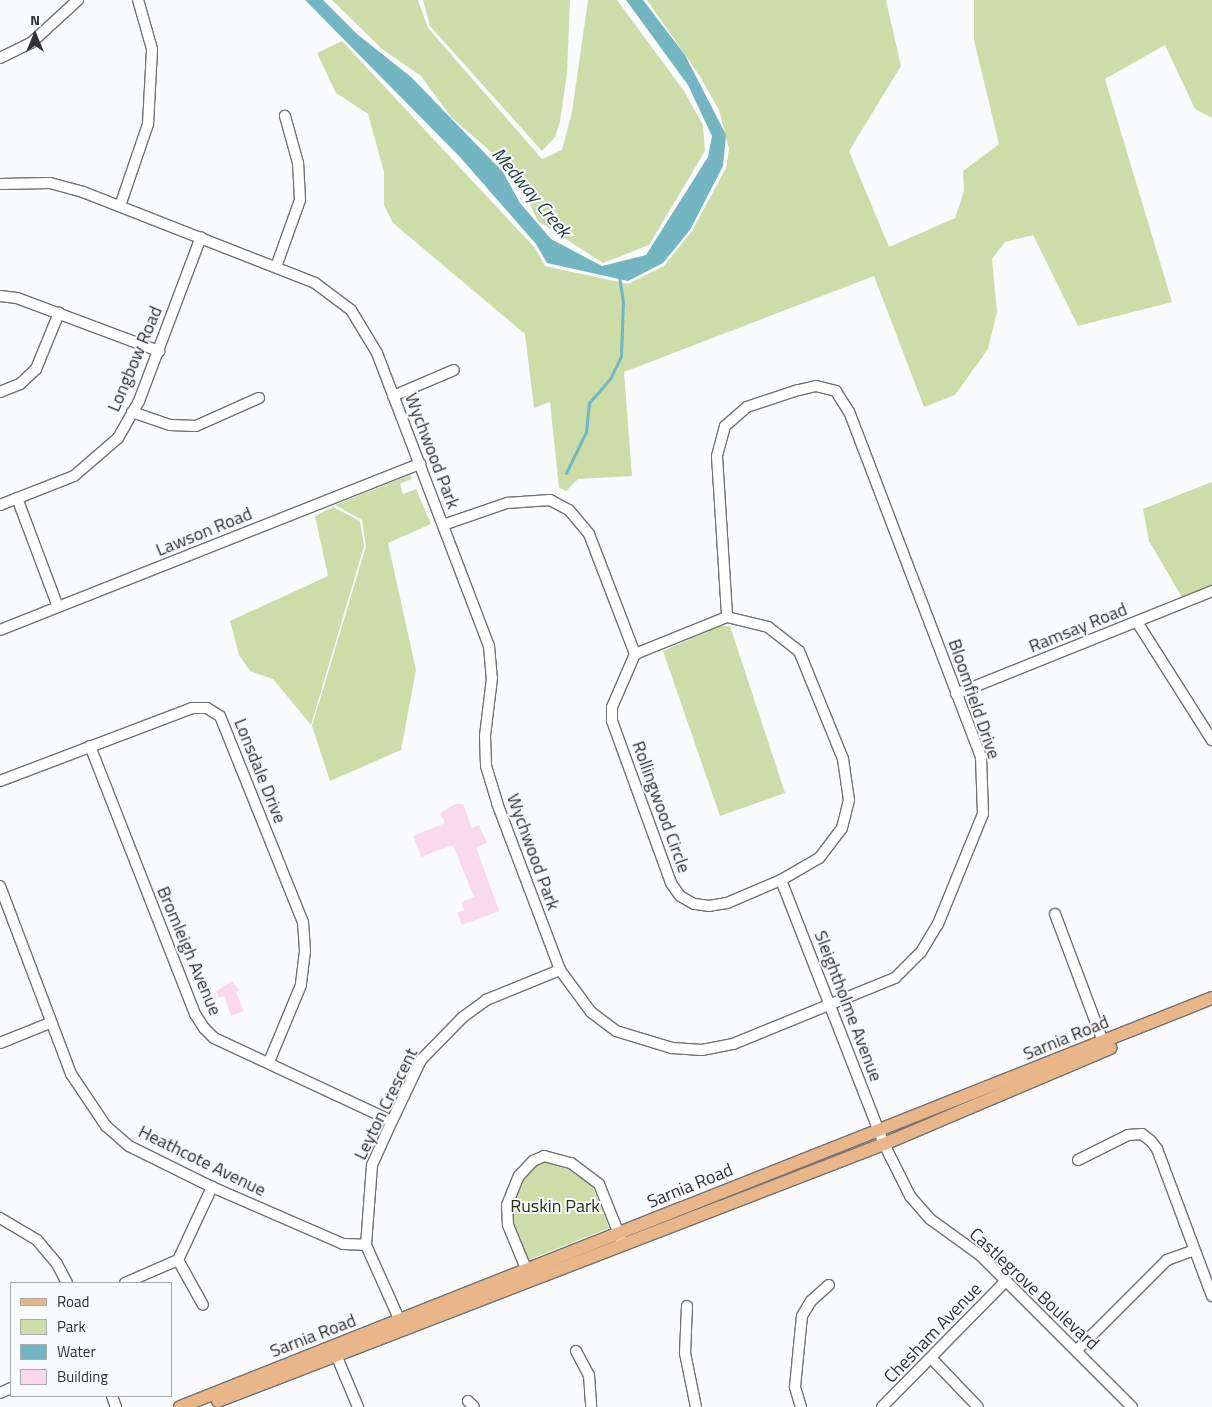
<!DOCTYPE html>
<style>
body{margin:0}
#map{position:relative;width:1212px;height:1407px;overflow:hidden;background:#f9fbfe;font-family:"Titillium Web",sans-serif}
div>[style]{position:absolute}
.green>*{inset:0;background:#cda}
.water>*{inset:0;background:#73b5c1}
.stream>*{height:2.5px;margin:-1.25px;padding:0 1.25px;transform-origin:1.25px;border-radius:1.25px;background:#73b5c1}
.building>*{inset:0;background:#f9daed}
.roads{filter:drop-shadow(1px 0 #707274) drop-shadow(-1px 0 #707274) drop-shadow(0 1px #707274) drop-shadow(0 -1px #707274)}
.minor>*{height:10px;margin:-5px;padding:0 5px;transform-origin:5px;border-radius:5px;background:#fff}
.major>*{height:12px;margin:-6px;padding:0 6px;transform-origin:6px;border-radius:6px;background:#e9b689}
span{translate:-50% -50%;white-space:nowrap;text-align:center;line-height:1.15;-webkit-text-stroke:4px #f9fbfe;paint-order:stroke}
.street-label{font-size:18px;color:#303132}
.park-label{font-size:18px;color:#28330d}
.water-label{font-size:19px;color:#1b3c41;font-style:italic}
.legend{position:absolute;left:10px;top:1282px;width:162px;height:115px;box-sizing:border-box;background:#f9fbfe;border:1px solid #a9aaac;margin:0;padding:6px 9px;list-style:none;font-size:15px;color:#303132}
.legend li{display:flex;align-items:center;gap:10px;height:25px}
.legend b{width:25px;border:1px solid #a9aaac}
.north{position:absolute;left:10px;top:10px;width:50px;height:50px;-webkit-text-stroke:4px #f9fbfe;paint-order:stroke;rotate:0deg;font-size:14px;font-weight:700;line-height:20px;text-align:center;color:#303132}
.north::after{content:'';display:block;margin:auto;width:18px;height:22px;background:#303132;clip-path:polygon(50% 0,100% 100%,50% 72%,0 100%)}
</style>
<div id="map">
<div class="green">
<i style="clip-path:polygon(332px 0,418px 0,428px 28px,542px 159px,562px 150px,572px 112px,588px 0,617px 0,684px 91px,703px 125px,705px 151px,649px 245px,603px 263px,538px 221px,514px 172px,451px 117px,421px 76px,382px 49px)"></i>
<i style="clip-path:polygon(423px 0,570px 0,567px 73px,560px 121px,555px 137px,542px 151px,430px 26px)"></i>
<i style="clip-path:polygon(647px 0,886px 0,901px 66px,849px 151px,889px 247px,955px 218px,964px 191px,963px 171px,999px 144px,974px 40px,974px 0,1212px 0,1212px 118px,1195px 109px,1165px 45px,1105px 79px,1172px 302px,1078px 326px,1033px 235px,1005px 242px,992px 259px,997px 312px,988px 349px,955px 395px,924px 407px,874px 276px,624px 372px,632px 476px,578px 479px,566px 491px,559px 488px,550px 402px,534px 408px,525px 334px,393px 223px,384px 205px,384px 172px,368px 114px,336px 93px,317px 53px,342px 41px,535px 248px,545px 266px,628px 284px,664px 266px,692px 231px,726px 168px,729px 149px,719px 110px,699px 75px)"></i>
<i style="clip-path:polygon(410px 475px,412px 479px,400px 484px,403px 494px,416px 489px,431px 524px,388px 543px,416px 670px,401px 750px,330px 781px,312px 726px,366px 546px,362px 520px,335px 505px)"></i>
<i style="clip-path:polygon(1212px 482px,1212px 588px,1183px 599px,1149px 541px,1143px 509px)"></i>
<i style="clip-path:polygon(333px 507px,360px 521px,364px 546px,311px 725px,273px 679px,250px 671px,239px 655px,230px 621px,328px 576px,315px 516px)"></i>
<i style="clip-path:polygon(720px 626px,730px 626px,785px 793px,720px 816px,663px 651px)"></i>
<i style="clip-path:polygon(543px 1162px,557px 1163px,578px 1173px,592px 1185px,609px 1228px,528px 1260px,511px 1220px,512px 1209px,521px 1183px,533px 1166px)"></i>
</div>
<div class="water">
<i style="clip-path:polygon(305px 0,323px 0,357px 34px,411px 77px,503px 172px,520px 203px,551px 239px,602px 266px,646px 255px,708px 157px,712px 136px,688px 85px,626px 0,643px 0,685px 55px,726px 135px,723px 166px,690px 230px,663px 263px,628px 281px,547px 263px,536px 244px,460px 157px)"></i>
</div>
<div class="stream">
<i style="left:566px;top:473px;width:46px;rotate:-64deg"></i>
<i style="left:586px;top:432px;width:29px;rotate:-84deg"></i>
<i style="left:589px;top:403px;width:32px;rotate:-49deg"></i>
<i style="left:610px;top:379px;width:25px;rotate:-64deg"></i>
<i style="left:621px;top:356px;width:54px;rotate:-87.9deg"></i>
<i style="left:623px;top:302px;width:24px;rotate:-99deg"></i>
</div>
<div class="building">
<i style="clip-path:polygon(455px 804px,463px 804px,472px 828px,479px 825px,487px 843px,476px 847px,499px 911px,462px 925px,457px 913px,464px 910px,461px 902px,474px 897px,453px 845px,421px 857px,413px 836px,445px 823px,440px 813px)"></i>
<i style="clip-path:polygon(232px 981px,240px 991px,236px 992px,244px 1011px,231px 1016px,224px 996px,219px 998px,216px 991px)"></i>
</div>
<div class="roads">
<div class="minor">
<i style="left:0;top:58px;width:34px;rotate:-26deg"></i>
<i style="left:31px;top:43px;width:64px;rotate:-42.5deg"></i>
<i style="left:0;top:184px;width:50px;rotate:-1.1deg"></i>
<i style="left:50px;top:183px;width:34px;rotate:15deg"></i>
<i style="left:83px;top:192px;width:249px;rotate:21.4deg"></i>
<i style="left:315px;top:283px;width:45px;rotate:36.9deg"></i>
<i style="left:351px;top:310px;width:50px;rotate:58.8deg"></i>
<i style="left:377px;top:353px;width:314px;rotate:69.1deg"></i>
<i style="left:489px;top:646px;width:32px;rotate:85deg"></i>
<i style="left:492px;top:678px;width:58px;rotate:96.9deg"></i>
<i style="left:485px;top:736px;width:30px;rotate:88deg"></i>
<i style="left:486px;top:766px;width:39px;rotate:73deg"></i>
<i style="left:497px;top:803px;width:178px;rotate:69.3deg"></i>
<i style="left:560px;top:970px;width:52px;rotate:53.6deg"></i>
<i style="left:591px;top:1012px;width:31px;rotate:37deg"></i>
<i style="left:616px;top:1031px;width:59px;rotate:16.9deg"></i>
<i style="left:672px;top:1048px;width:30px;rotate:4deg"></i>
<i style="left:702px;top:1050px;width:32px;rotate:-11deg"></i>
<i style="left:733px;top:1044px;width:175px;rotate:-22.2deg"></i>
<i style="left:895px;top:978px;width:37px;rotate:-45deg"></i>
<i style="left:921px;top:952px;width:33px;rotate:-59deg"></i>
<i style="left:938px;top:924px;width:119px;rotate:-67.8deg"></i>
<i style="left:983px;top:814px;width:57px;rotate:-92deg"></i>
<i style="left:981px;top:757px;width:369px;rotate:-110.9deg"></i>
<i style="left:849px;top:412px;width:25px;rotate:-122deg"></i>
<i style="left:836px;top:391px;width:21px;rotate:-166deg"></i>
<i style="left:816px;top:386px;width:18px;rotate:167deg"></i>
<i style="left:798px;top:390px;width:54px;rotate:161.6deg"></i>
<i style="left:747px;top:407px;width:29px;rotate:139deg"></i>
<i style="left:725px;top:426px;width:31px;rotate:105deg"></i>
<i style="left:717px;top:456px;width:161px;rotate:86.4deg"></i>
<i style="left:120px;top:206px;width:87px;rotate:-71.1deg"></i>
<i style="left:148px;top:124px;width:75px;rotate:-86.9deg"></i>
<i style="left:152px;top:49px;width:51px;rotate:-105.9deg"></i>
<i style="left:276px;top:267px;width:71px;rotate:-70.3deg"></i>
<i style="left:300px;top:200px;width:37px;rotate:-93deg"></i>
<i style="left:298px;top:163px;width:49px;rotate:-105.5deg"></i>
<i style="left:0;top:296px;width:17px;rotate:7deg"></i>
<i style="left:17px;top:298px;width:152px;rotate:20.5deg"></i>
<i style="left:0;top:392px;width:22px;rotate:-22deg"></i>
<i style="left:20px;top:384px;width:22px;rotate:-43deg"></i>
<i style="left:36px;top:369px;width:61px;rotate:-67.7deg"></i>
<i style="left:393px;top:396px;width:66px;rotate:-23.1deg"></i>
<i style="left:132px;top:412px;width:40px;rotate:18.9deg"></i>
<i style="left:170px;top:425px;width:26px;rotate:2deg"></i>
<i style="left:196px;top:426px;width:69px;rotate:-24deg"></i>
<i style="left:17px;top:498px;width:116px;rotate:69.4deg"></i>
<i style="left:0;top:505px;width:79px;rotate:-21.4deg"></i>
<i style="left:74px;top:476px;width:58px;rotate:-40.8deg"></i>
<i style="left:118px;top:438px;width:43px;rotate:-60.4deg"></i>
<i style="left:139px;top:401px;width:175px;rotate:-69.3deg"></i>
<i style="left:443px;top:525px;width:68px;rotate:-19deg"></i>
<i style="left:507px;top:503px;width:43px;rotate:-4deg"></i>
<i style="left:550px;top:500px;width:21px;rotate:28deg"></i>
<i style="left:569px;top:510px;width:31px;rotate:50deg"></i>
<i style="left:589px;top:534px;width:129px;rotate:69deg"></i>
<i style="left:727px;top:617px;width:42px;rotate:13.7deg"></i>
<i style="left:768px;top:627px;width:39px;rotate:38deg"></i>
<i style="left:799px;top:651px;width:117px;rotate:67.8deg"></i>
<i style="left:843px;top:759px;width:41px;rotate:81.7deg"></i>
<i style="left:849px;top:800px;width:29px;rotate:104deg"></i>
<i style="left:842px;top:828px;width:38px;rotate:127deg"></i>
<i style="left:819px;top:858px;width:44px;rotate:149.9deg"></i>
<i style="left:781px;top:880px;width:59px;rotate:156.9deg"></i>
<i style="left:727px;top:903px;width:18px;rotate:171deg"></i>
<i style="left:709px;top:906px;width:15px;rotate:-172deg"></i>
<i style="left:694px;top:904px;width:16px;rotate:-150deg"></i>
<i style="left:680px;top:896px;width:16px;rotate:-125deg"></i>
<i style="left:671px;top:883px;width:172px;rotate:-110deg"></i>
<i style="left:612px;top:721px;width:14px;rotate:-90deg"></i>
<i style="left:612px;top:707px;width:58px;rotate:-66.5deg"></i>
<i style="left:635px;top:654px;width:99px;rotate:-21.9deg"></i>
<i style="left:1137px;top:622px;width:140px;rotate:57.6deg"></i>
<i style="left:0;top:630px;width:452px;rotate:-21.6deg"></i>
<i style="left:956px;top:694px;width:276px;rotate:-21.9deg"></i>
<i style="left:90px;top:746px;width:288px;rotate:68.6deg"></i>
<i style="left:195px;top:1014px;width:17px;rotate:57deg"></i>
<i style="left:204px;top:1028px;width:14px;rotate:45deg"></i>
<i style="left:214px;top:1038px;width:196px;rotate:25deg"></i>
<i style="left:0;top:781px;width:205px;rotate:-20.8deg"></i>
<i style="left:192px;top:708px;width:15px"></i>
<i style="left:207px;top:708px;width:15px;rotate:32deg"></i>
<i style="left:220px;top:716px;width:222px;rotate:68.1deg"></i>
<i style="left:303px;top:922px;width:29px;rotate:86deg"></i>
<i style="left:305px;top:951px;width:34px;rotate:97deg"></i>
<i style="left:301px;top:985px;width:83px;rotate:112.6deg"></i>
<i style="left:781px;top:880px;width:283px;rotate:68.7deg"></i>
<i style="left:884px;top:1144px;width:58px;rotate:63.4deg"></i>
<i style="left:910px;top:1196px;width:30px;rotate:49deg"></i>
<i style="left:930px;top:1219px;width:62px;rotate:35.8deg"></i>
<i style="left:980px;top:1255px;width:215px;rotate:45deg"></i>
<i style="left:0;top:886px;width:201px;rotate:69.3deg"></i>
<i style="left:71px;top:1074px;width:63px;rotate:56.1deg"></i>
<i style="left:106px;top:1126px;width:30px;rotate:41deg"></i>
<i style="left:129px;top:1146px;width:93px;rotate:26.3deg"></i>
<i style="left:212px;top:1187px;width:143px;rotate:23.5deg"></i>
<i style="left:343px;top:1244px;width:23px;rotate:2deg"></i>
<i style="left:1055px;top:914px;width:142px;rotate:69.4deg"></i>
<i style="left:0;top:1043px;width:54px;rotate:-21.8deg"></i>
<i style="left:1078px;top:1160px;width:56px;rotate:-26.6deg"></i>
<i style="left:1128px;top:1135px;width:14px;rotate:-4deg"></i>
<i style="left:1142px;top:1134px;width:11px;rotate:38deg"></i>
<i style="left:1151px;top:1141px;width:10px;rotate:53deg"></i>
<i style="left:1157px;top:1149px;width:157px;rotate:69.5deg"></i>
<i style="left:0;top:1218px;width:43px;rotate:30.7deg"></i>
<i style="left:37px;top:1240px;width:31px;rotate:50deg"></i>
<i style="left:57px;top:1264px;width:21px;rotate:62deg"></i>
<i style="left:178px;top:1260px;width:51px;rotate:60.9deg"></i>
<i style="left:529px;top:1276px;width:55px;rotate:-112.4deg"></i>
<i style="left:508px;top:1225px;width:20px;rotate:-93deg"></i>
<i style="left:507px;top:1205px;width:31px;rotate:-68deg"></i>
<i style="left:519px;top:1176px;width:21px;rotate:-47deg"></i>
<i style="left:533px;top:1161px;width:12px;rotate:-24deg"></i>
<i style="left:544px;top:1156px;width:28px;rotate:15deg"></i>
<i style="left:571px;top:1163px;width:35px;rotate:37deg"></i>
<i style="left:599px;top:1184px;width:59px;rotate:68.2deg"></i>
<i style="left:125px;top:1283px;width:58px;rotate:-23.5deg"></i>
<i style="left:178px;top:1260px;width:81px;rotate:-65deg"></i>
<i style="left:687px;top:1306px;width:47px;rotate:92.4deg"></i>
<i style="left:685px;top:1353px;width:55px;rotate:78.5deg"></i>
<i style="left:400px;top:1321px;width:83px;rotate:-114.1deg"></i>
<i style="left:366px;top:1245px;width:80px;rotate:-85.7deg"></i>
<i style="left:372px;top:1165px;width:48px;rotate:-65.6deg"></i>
<i style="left:392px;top:1121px;width:68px;rotate:-64.6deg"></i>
<i style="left:421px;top:1060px;width:60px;rotate:-45.7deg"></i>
<i style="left:463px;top:1017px;width:29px;rotate:-36deg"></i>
<i style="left:486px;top:1000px;width:80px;rotate:-22.1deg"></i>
<i style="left:334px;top:1350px;width:62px;rotate:67.2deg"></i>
<i style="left:1077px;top:1350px;width:127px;rotate:-45deg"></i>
<i style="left:1167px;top:1260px;width:29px;rotate:-20deg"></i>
<i style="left:576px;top:1351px;width:27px;rotate:62deg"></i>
<i style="left:589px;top:1375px;width:32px;rotate:86deg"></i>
<i style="left:932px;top:1359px;width:66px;rotate:46.2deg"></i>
<i style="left:0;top:1393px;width:12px;rotate:-24deg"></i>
<i style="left:112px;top:1396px;width:12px;rotate:70deg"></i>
<i style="left:468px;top:1401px;width:8px;rotate:45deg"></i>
<i style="left:801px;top:1407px;width:21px;rotate:-107deg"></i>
<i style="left:795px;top:1387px;width:71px;rotate:-84.4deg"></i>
<i style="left:802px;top:1316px;width:17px;rotate:-59deg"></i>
<i style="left:811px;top:1301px;width:24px;rotate:-42deg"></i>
<i style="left:882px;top:1407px;width:177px;rotate:-45.5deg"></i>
</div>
<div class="major">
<i style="left:218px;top:1401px;width:714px;rotate:-21.1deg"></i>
<i style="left:884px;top:1144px;width:246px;rotate:-23deg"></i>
<i style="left:180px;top:1407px;width:1110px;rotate:-21.62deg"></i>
</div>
</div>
<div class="street-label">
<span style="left:135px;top:359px;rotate:-67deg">Longbow Road</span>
<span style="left:432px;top:451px;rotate:69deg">Wychwood Park</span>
<span style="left:204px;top:532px;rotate:-22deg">Lawson Road</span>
<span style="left:1078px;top:628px;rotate:-22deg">Ramsay Road</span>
<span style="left:974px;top:699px;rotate:71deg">Bloomfield Drive</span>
<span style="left:260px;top:771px;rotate:68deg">Lonsdale Drive</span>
<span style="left:661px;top:807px;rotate:70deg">Rollingwood Circle</span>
<span style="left:533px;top:852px;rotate:70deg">Wychwood Park</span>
<span style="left:189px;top:951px;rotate:67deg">Bromleigh Avenue</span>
<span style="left:848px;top:1006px;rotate:69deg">Sleightholme Avenue</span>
<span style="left:1066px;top:1038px;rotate:-22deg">Sarnia Road</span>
<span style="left:386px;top:1104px;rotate:-64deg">Leyton Crescent</span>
<span style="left:202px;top:1161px;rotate:26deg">Heathcote Avenue</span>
<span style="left:690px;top:1186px;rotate:-22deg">Sarnia Road</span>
<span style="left:1034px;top:1289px;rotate:43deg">Castlegrove Boulevard</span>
<span style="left:933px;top:1333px;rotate:-46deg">Chesham Avenue</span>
<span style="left:313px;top:1336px;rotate:-21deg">Sarnia Road</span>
</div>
<div class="park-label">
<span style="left:555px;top:1206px">Ruskin Park</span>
</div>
<div class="water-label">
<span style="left:532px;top:192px;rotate:50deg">Medway Creek</span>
</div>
<ul class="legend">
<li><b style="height:6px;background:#e9b689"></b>Road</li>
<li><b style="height:14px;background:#cda"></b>Park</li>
<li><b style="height:14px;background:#73b5c1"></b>Water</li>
<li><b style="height:14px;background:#f9daed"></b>Building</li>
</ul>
<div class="north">N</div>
</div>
